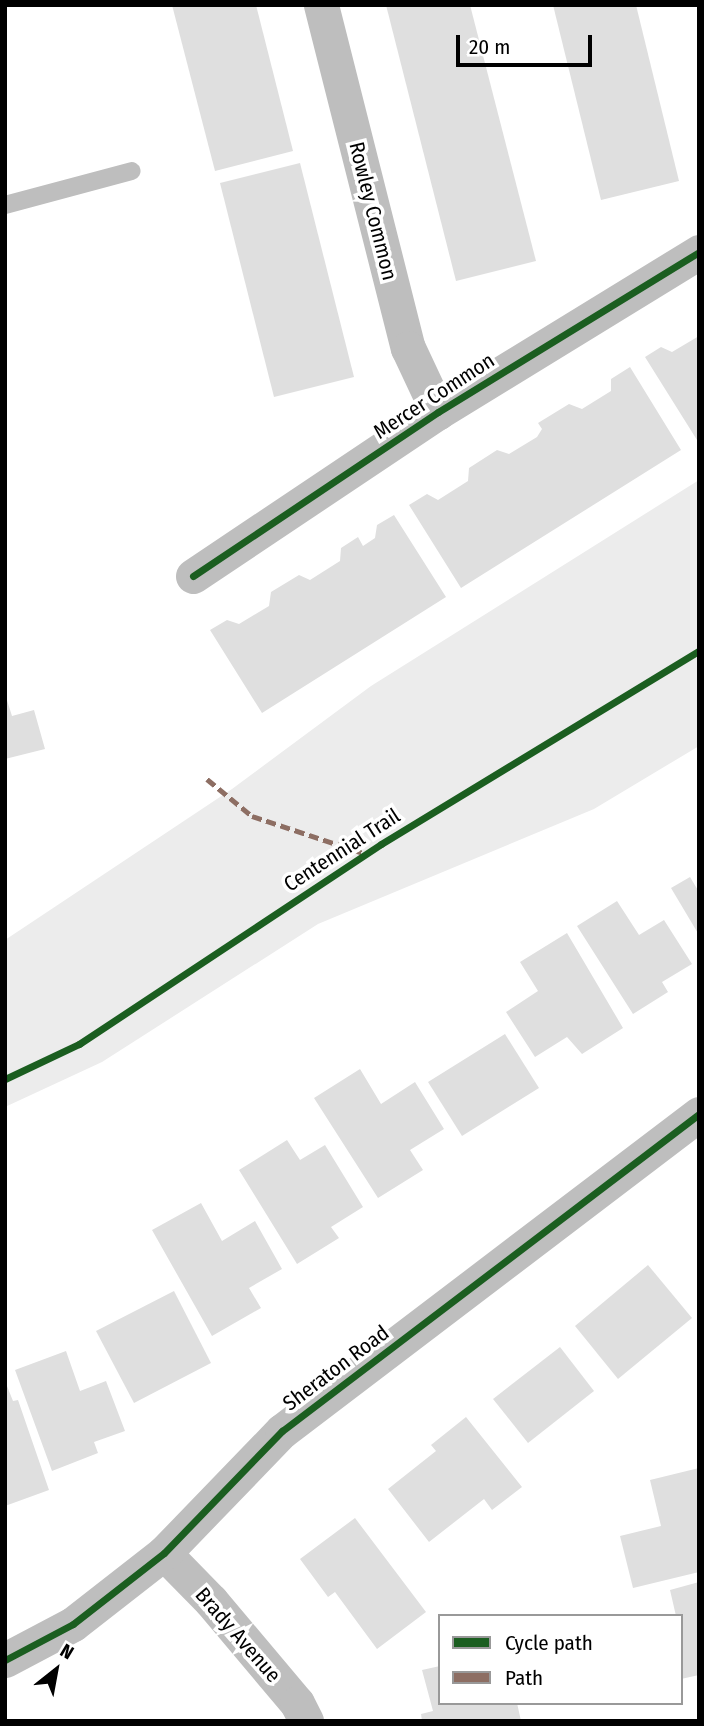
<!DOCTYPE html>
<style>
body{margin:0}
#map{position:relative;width:704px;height:1726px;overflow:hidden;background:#fff;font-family:"Fira Sans Condensed",sans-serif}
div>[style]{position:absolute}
.green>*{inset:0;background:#ececec}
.building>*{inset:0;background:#dfdfdf}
.lane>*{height:18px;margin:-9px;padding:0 9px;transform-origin:9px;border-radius:9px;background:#bebebe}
.street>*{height:35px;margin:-17.5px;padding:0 17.5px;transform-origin:17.5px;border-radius:17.5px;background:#bebebe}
.quiet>*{height:5px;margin-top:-2.5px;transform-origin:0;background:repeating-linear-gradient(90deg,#8d6e63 0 10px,transparent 0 15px)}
.cycleway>*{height:7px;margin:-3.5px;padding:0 3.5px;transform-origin:3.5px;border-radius:3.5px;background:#1b5e20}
span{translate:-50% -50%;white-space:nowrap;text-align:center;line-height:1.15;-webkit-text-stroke:7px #fff;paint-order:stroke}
.street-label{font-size:21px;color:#000}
.frame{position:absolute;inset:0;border:7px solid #000;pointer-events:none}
.legend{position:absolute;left:438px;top:1614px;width:245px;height:91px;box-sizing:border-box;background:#fff;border:2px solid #999;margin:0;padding:9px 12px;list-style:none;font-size:21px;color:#000}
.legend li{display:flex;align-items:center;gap:14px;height:35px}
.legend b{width:35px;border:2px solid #999}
.north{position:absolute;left:21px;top:1635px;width:70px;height:70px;-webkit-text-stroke:5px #fff;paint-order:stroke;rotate:31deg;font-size:19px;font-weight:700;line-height:28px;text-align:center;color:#000}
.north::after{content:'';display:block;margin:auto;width:24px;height:32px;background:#000;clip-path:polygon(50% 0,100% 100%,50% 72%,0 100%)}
.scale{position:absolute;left:456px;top:35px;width:136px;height:32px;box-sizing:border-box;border:4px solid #000;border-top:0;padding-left:9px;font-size:21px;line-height:24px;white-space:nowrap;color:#000;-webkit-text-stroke:5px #fff;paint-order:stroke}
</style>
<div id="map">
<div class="green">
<i style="clip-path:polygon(699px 480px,699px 746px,594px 809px,318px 924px,102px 1062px,5px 1107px,5px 940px,232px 789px,371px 686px)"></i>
</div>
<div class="building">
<i style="clip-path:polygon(172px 5px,256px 5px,293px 151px,215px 171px)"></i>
<i style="clip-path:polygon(386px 5px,470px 5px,536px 261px,456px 281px)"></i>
<i style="clip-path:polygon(553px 5px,636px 5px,679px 181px,601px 200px)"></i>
<i style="clip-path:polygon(300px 163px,354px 377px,274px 397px,220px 183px)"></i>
<i style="clip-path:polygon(699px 336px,699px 439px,697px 440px,645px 357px,661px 347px,672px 352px)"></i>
<i style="clip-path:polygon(630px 367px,681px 450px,461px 588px,409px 505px,427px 494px,438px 500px,468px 481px,469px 468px,497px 450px,509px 454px,537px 437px,542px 429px,538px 423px,569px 404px,582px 409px,611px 391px,611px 379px)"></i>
<i style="clip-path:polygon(394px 515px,446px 597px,262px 713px,210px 630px,227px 620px,239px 624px,269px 606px,271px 592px,299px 575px,310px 580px,340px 561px,341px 548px,358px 537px,363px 546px,375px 538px,377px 525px)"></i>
<i style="clip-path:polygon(5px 694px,12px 716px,34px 710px,45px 749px,5px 759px)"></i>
<i style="clip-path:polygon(690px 877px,699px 892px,699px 935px,671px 888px)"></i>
<i style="clip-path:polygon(617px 901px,639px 935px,664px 920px,692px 964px,662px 982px,668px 992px,633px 1014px,577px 926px)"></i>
<i style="clip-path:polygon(567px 933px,623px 1028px,582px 1054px,567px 1037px,535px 1057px,506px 1012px,538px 991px,520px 962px)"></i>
<i style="clip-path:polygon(505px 1034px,539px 1088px,462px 1136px,428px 1082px)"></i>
<i style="clip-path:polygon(360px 1069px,381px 1104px,415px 1082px,444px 1129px,410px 1150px,423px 1170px,378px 1198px,314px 1098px)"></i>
<i style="clip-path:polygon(287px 1140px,300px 1160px,325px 1145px,363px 1207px,331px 1227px,339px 1238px,297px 1264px,239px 1170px)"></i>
<i style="clip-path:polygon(201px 1203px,222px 1241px,255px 1221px,282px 1269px,249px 1288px,261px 1308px,212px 1336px,152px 1230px)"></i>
<i style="clip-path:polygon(648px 1265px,692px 1318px,618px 1379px,575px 1326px)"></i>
<i style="clip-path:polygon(174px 1291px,211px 1363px,134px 1403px,96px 1331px)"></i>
<i style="clip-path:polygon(560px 1347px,594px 1391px,528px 1443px,493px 1399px)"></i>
<i style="clip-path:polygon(66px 1351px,80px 1391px,106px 1381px,125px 1431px,94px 1442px,98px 1453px,52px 1471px,15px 1370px)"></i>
<i style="clip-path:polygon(5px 1381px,13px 1401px,18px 1400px,49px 1490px,5px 1506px)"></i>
<i style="clip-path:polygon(466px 1417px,522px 1487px,492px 1510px,484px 1499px,429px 1542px,388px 1489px,436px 1451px,431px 1445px)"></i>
<i style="clip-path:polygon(699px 1468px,699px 1572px,633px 1588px,620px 1536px,661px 1526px,650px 1480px)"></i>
<i style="clip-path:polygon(355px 1518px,426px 1612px,377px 1649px,335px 1592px,328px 1597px,300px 1559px)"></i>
<i style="clip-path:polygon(699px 1582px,699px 1675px,681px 1679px,681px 1616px,676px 1616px,670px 1590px)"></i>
<i style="clip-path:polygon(440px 1666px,440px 1703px,517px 1703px,521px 1721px,422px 1721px,421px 1714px,433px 1711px,422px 1670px)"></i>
</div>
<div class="lane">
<i style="left:5px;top:205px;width:131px;rotate:-15deg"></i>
</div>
<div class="street">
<i style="left:321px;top:5px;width:354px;rotate:75.8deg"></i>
<i style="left:408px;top:348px;width:71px;rotate:64.9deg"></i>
<i style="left:193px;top:576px;width:295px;rotate:-33.8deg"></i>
<i style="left:438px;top:412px;width:306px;rotate:-31.5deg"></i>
<i style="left:164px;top:1553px;width:67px;rotate:45.6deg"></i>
<i style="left:211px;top:1601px;width:133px;rotate:49.9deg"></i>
<i style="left:297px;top:1703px;width:20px;rotate:63deg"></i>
<i style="left:5px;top:1660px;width:77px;rotate:-27.9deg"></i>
<i style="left:73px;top:1624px;width:115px;rotate:-38deg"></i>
<i style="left:164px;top:1553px;width:170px;rotate:-46deg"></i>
<i style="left:282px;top:1431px;width:524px;rotate:-37.24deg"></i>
</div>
<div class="quiet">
<i style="left:207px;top:779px;width:58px;rotate:39.4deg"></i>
<i style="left:252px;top:816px;width:120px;rotate:18.4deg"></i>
</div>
<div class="cycleway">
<i style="left:193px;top:576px;width:295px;rotate:-33.8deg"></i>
<i style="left:438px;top:412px;width:306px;rotate:-31.5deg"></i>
<i style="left:5px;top:1079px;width:82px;rotate:-25.3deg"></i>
<i style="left:79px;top:1044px;width:362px;rotate:-33.5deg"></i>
<i style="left:381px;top:844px;width:372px;rotate:-31.3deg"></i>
<i style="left:5px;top:1660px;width:77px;rotate:-27.9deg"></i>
<i style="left:73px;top:1624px;width:115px;rotate:-38deg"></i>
<i style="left:164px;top:1553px;width:170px;rotate:-46deg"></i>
<i style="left:282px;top:1431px;width:524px;rotate:-37.24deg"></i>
</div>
<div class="street-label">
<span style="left:373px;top:211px;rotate:76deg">Rowley Common</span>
<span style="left:434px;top:396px;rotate:-33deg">Mercer Common</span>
<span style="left:342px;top:850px;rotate:-33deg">Centennial Trail</span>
<span style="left:336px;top:1368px;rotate:-37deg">Sheraton Road</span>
<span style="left:238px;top:1635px;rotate:49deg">Brady Avenue</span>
</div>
<div class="frame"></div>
<ul class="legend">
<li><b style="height:9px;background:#1b5e20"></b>Cycle path</li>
<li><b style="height:9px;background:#8d6e63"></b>Path</li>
</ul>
<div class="north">N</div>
<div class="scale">20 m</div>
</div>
